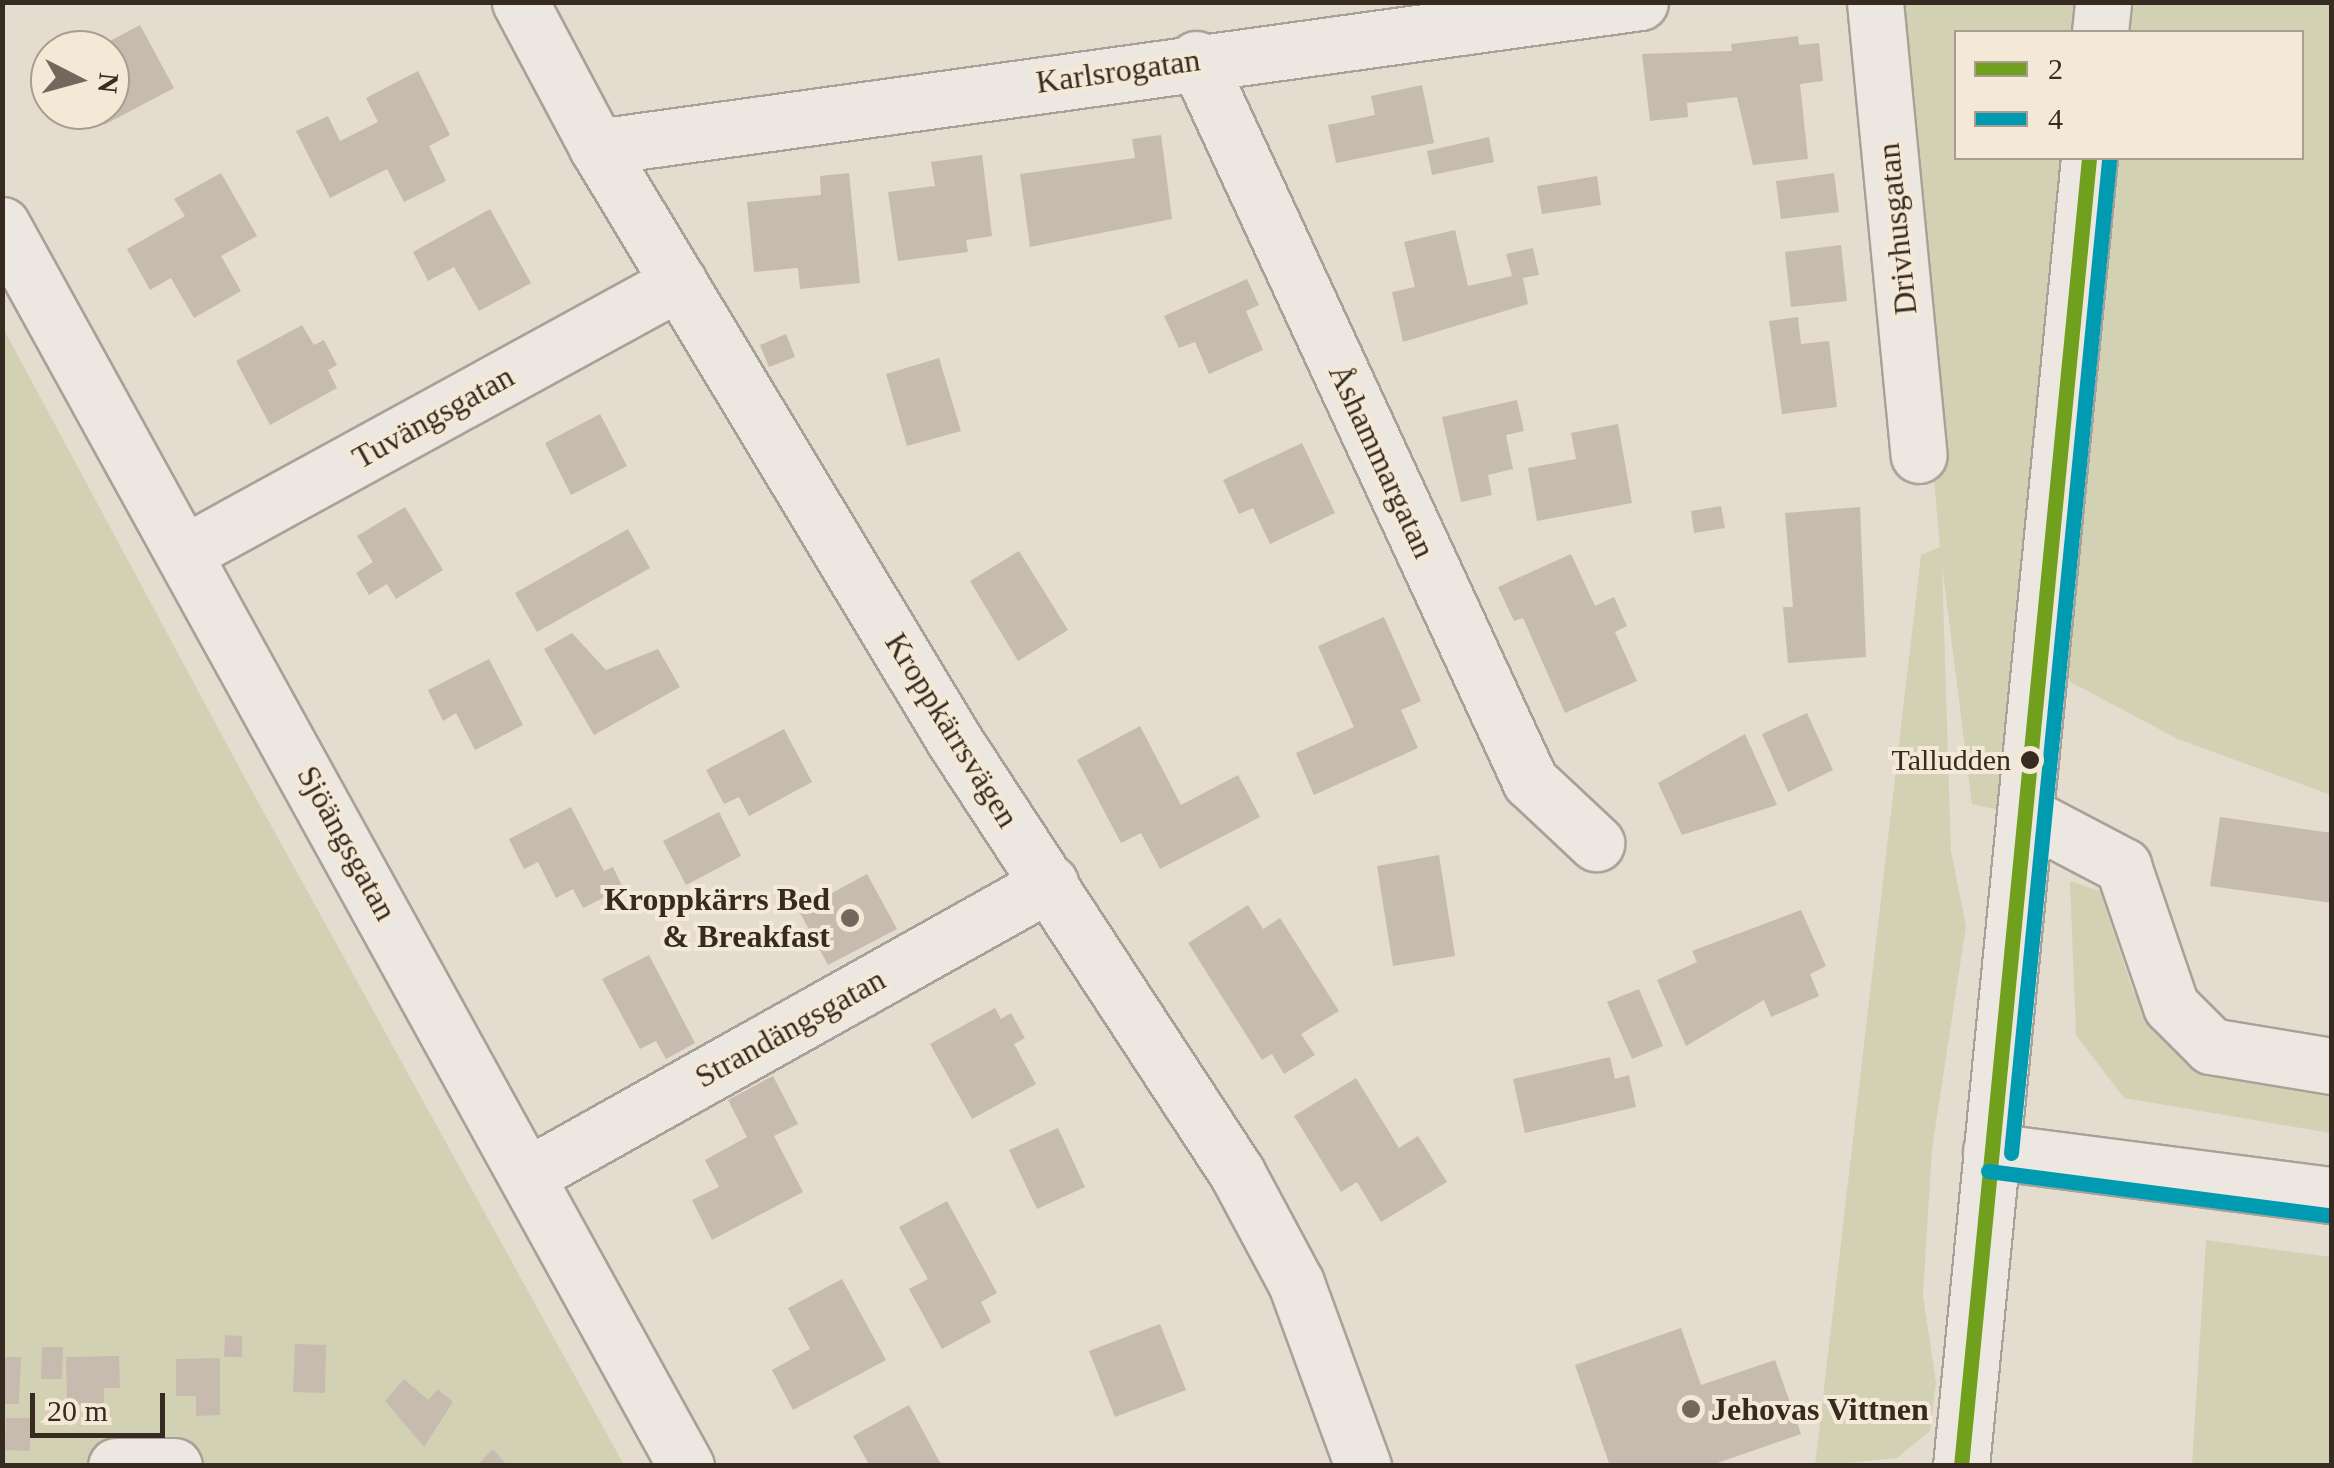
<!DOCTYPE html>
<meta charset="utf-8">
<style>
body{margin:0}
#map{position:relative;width:2334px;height:1468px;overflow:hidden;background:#e3dccf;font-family:Georgia,serif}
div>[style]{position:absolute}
.green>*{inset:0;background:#d2d1b3}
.building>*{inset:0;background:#c7bbb0}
.roads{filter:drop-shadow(2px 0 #a8a198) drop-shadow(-2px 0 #a8a198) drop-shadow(0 2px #a8a198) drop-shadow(0 -2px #a8a198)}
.minor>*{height:55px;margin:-27.5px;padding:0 27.5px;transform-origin:27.5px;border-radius:27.5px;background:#ece7e0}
.bus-1>*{height:15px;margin:-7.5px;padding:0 7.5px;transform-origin:7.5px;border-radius:7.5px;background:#70a01e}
.bus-2>*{height:15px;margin:-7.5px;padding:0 7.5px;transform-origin:7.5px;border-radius:7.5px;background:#009ab1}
.dots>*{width:28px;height:28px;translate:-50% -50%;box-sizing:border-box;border:5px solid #f3e9d6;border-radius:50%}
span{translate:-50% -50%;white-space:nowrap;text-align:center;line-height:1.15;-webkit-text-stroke:8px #f3e9d6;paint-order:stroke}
.bus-label{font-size:30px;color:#372a21}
.right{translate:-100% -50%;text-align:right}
.street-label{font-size:32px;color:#372a21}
.poi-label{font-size:32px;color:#372a21;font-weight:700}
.left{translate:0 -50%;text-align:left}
.frame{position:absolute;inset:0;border:5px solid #372a21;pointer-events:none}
.legend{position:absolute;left:1954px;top:30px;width:350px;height:130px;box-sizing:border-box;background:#f3e9d6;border:2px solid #a89d8e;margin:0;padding:12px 18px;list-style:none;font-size:30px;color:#372a21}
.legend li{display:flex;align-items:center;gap:20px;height:50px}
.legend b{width:50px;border:2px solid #a89d8e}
.north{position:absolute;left:30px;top:30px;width:100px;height:100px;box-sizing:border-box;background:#f3e9d6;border:2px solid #a89d8e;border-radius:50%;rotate:96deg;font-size:28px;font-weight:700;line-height:40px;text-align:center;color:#372a21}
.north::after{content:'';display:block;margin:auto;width:35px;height:45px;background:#73685e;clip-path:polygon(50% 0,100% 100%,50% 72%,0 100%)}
.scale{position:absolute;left:30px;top:1393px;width:135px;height:45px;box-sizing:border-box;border:5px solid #372a21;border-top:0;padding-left:12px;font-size:30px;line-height:35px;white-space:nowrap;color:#372a21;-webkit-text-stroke:8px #f3e9d6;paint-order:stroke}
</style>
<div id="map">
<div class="green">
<i style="clip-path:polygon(1892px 3px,2074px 3px,2071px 32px,1956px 32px,1956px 158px,2061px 158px,2003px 811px,1972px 804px,1942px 565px,1951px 851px,1966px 926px,1932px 1149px,1923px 1295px,1936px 1383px,1930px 1431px,1897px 1458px,1815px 1466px,1921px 555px,1940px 547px)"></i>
<i style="clip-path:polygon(2134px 3px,2331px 3px,2331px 795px,2178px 739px,2061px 677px,2117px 158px,2302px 158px,2302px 32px,2130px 32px)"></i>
<i style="clip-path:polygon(2px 326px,246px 780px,624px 1465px,3px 1465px)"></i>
<i style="clip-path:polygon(2070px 881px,2100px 891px,2133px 991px,2164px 1036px,2331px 1078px,2331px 1133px,2124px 1098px,2076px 1035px)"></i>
<i style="clip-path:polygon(2206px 1240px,2331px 1257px,2331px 1465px,2192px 1465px)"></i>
</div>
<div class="building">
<i style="clip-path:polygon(140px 25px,174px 88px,104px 125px,95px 110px,110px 110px,110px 50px,93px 50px)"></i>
<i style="clip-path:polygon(1798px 36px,1799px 45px,1819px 43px,1823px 81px,1800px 84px,1808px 159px,1753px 165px,1737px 97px,1687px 103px,1688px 117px,1650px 121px,1642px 54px,1732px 51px,1731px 44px)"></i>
<i style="clip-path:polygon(418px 71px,450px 135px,429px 146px,446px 181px,404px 202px,387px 169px,330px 198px,296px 131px,328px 116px,340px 141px,378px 122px,366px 98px)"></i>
<i style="clip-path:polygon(1422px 85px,1434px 143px,1336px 163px,1328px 125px,1375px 115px,1371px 96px)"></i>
<i style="clip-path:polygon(1161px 135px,1172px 219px,1030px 247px,1020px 174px,1135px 158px,1132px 139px)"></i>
<i style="clip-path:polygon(1489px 137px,1494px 162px,1432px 175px,1427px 151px)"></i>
<i style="clip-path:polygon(982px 155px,992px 236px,966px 240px,968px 252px,898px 261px,888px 192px,935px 186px,931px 162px)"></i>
<i style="clip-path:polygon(221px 173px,257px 236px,221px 256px,241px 291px,194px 318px,171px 278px,150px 290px,127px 249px,185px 216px,174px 199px)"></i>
<i style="clip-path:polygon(849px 173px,860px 283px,800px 289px,798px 268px,754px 272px,747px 202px,821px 195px,820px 176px)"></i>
<i style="clip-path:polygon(1834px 173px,1839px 212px,1781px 219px,1776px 181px)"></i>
<i style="clip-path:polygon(1597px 176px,1601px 205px,1542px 214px,1537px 186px)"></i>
<i style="clip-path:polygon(490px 209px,531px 283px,479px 311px,454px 267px,428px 281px,413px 252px)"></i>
<i style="clip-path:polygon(1455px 230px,1468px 286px,1512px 276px,1506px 254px,1533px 248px,1539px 275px,1523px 278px,1528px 304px,1403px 342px,1392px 292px,1415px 287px,1404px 242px)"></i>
<i style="clip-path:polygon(1841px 245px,1847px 301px,1791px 307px,1785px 252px)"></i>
<i style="clip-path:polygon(1247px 279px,1259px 305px,1246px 311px,1263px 350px,1209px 374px,1195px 342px,1179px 348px,1164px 316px)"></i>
<i style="clip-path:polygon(1798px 317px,1801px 344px,1829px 341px,1837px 407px,1782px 414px,1769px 321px)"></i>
<i style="clip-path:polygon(302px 325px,314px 345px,324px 340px,337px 365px,328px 370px,337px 388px,270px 425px,236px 361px)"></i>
<i style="clip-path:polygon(786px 334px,795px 357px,769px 367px,760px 345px)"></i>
<i style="clip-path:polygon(939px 358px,961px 431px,907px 446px,886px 374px)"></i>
<i style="clip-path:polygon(1517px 400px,1524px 431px,1506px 435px,1513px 469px,1488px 475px,1492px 495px,1461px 502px,1442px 417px)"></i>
<i style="clip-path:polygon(600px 414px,627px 466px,571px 495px,545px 443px)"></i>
<i style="clip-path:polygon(1618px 424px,1632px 503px,1537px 521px,1528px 468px,1576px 459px,1571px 433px)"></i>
<i style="clip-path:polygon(1302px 443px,1335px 513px,1270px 544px,1253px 508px,1239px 514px,1223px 480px)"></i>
<i style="clip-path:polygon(1721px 506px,1725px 528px,1694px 533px,1691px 511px)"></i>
<i style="clip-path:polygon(405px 507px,443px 570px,396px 599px,387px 584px,369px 595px,356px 573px,373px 562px,357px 536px)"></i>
<i style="clip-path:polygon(1860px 507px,1866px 657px,1788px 663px,1783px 607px,1793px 607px,1785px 513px)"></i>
<i style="clip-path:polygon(628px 529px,650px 568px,537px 632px,515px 593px)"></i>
<i style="clip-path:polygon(1019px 551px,1068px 630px,1018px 661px,970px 581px)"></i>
<i style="clip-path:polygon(1571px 554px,1595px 606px,1614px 597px,1627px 626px,1615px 632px,1637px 681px,1565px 713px,1523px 618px,1514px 621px,1498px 587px)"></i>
<i style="clip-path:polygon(1384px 617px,1421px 701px,1401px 710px,1418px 748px,1314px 795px,1296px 753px,1354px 727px,1318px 646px)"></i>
<i style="clip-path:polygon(572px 633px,606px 670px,658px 649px,680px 687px,594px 735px,544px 649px)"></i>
<i style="clip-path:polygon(489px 659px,523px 725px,475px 750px,456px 713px,443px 721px,428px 690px)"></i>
<i style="clip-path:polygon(1807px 713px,1833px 770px,1788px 792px,1762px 734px)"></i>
<i style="clip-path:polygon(1140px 726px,1181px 805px,1238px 775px,1260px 817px,1160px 869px,1141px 833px,1121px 843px,1077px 760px)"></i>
<i style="clip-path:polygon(784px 729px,812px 782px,749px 816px,739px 797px,724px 804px,706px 770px)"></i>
<i style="clip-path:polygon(1745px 734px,1777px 805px,1682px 835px,1658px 783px)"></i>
<i style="clip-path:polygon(571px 807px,604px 871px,613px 867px,623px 888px,583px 908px,573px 889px,556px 898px,538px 862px,524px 869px,509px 839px)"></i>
<i style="clip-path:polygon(719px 812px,741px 856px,686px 885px,663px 841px)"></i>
<i style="clip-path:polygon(2220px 817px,2332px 833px,2332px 903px,2210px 886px)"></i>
<i style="clip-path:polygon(1439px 855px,1455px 956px,1393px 966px,1377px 866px)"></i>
<i style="clip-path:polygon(867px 874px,897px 929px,828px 965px,799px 911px)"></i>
<i style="clip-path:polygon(1248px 905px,1263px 929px,1280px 918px,1339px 1011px,1301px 1034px,1315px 1055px,1284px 1074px,1272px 1054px,1262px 1060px,1188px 943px)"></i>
<i style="clip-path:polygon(1801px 910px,1826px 966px,1810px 974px,1819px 996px,1771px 1017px,1764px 1000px,1686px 1046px,1657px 980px,1697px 962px,1692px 951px)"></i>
<i style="clip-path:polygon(649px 955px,695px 1043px,666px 1059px,656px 1041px,640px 1049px,602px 979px)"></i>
<i style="clip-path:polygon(1639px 989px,1663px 1046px,1632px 1059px,1607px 1002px)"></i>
<i style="clip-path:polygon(995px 1008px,1001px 1019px,1011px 1013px,1025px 1038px,1014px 1044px,1036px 1084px,972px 1119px,930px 1044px)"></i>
<i style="clip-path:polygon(1610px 1057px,1615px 1079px,1629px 1075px,1636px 1107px,1525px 1133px,1513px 1079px)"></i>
<i style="clip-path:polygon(773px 1076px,798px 1124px,774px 1136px,803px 1192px,712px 1240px,692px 1200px,719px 1187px,705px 1160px,747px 1137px,728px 1100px)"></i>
<i style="clip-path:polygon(1356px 1078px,1399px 1148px,1418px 1136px,1447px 1182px,1381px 1222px,1357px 1182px,1341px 1192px,1294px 1116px)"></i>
<i style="clip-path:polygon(1058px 1128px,1085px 1187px,1037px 1209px,1009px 1150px)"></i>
<i style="clip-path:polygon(947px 1201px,997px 1293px,981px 1302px,991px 1322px,942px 1349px,909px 1289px,928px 1279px,899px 1227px)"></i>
<i style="clip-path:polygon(842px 1279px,886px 1360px,793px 1410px,772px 1370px,810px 1349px,788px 1308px)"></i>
<i style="clip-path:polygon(1160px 1324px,1186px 1390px,1115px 1417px,1089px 1351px)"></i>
<i style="clip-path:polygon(1681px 1328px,1701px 1385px,1775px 1360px,1801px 1434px,1709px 1466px,1610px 1466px,1575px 1365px)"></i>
<i style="clip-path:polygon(225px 1335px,242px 1336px,242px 1357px,224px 1357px)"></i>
<i style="clip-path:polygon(295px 1344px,326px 1345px,325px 1393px,293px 1392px)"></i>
<i style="clip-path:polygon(42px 1347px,63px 1347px,62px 1379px,41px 1379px)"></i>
<i style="clip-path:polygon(119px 1356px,120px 1388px,104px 1388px,104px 1405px,67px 1405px,66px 1357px)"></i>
<i style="clip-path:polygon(2px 1357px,21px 1357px,19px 1404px,2px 1404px)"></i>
<i style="clip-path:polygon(220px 1358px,220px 1415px,196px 1416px,196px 1396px,176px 1396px,176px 1359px)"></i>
<i style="clip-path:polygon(404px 1379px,428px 1400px,438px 1389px,453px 1402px,424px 1447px,385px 1401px)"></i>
<i style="clip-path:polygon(909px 1405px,942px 1466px,870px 1466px,853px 1436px)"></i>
<i style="clip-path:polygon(6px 1418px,30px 1418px,30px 1451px,5px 1450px)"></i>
<i style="clip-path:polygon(493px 1449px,508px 1466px,476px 1466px)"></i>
</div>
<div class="roads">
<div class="minor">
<i style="left:520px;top:2px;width:164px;rotate:62deg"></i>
<i style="left:597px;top:147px;width:692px;rotate:58.95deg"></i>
<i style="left:954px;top:740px;width:517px;rotate:56.83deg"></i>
<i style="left:1237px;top:1173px;width:125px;rotate:61.8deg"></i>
<i style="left:1296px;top:1283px;width:195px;rotate:69.9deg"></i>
<i style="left:1875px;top:2px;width:455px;rotate:84.5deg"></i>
<i style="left:2100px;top:32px;width:30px;rotate:-84deg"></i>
<i style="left:1196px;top:59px;width:796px;rotate:65.17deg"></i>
<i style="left:1530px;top:781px;width:91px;rotate:43.2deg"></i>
<i style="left:597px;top:147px;width:1053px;rotate:-7.91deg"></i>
<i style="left:2px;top:225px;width:1417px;rotate:61.14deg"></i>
<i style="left:186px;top:552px;width:562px;rotate:-28.71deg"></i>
<i style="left:2026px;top:815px;width:110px;rotate:27.7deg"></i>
<i style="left:2123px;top:866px;width:148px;rotate:71.1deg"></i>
<i style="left:2171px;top:1006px;width:57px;rotate:45deg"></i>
<i style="left:2211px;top:1046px;width:123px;rotate:9.4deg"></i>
<i style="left:1991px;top:1151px;width:344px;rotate:7.4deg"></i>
<i style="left:530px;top:1174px;width:596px;rotate:-29.23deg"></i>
<i style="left:116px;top:1466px;width:58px"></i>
<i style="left:1961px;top:1466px;width:1314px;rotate:-84.41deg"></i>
</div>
</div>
<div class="bus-1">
<i style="left:1961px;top:1466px;width:1314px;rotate:-84.41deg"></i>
</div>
<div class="bus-2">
<i style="left:2011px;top:1153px;width:998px;rotate:-84.36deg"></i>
<i style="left:1988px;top:1171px;width:344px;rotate:7.4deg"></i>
</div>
<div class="dots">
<i style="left:2030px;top:760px;background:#372a21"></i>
<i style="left:850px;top:918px;background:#73685e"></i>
<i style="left:1691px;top:1409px;background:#73685e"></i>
</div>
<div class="bus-label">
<span class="right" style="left:2011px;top:760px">Talludden</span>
</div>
<div class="street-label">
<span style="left:1118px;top:71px;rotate:-8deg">Karlsrogatan</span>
<span style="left:1897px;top:229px;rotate:-96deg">Drivhusgatan</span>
<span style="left:433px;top:417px;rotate:-29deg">Tuvängsgatan</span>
<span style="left:1382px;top:461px;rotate:65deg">Åshammargatan</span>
<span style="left:952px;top:730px;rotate:58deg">Kroppkärrsvägen</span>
<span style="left:347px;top:843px;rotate:61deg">Sjöängsgatan</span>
<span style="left:790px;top:1028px;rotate:-29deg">Strandängsgatan</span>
</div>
<div class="poi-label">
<span class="right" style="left:830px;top:918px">Kroppkärrs Bed<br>&amp; Breakfast</span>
<span class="left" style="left:1711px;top:1409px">Jehovas Vittnen</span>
</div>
<div class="frame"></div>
<ul class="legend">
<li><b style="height:12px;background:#70a01e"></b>2</li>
<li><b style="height:12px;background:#009ab1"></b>4</li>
</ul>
<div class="north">N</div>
<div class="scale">20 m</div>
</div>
